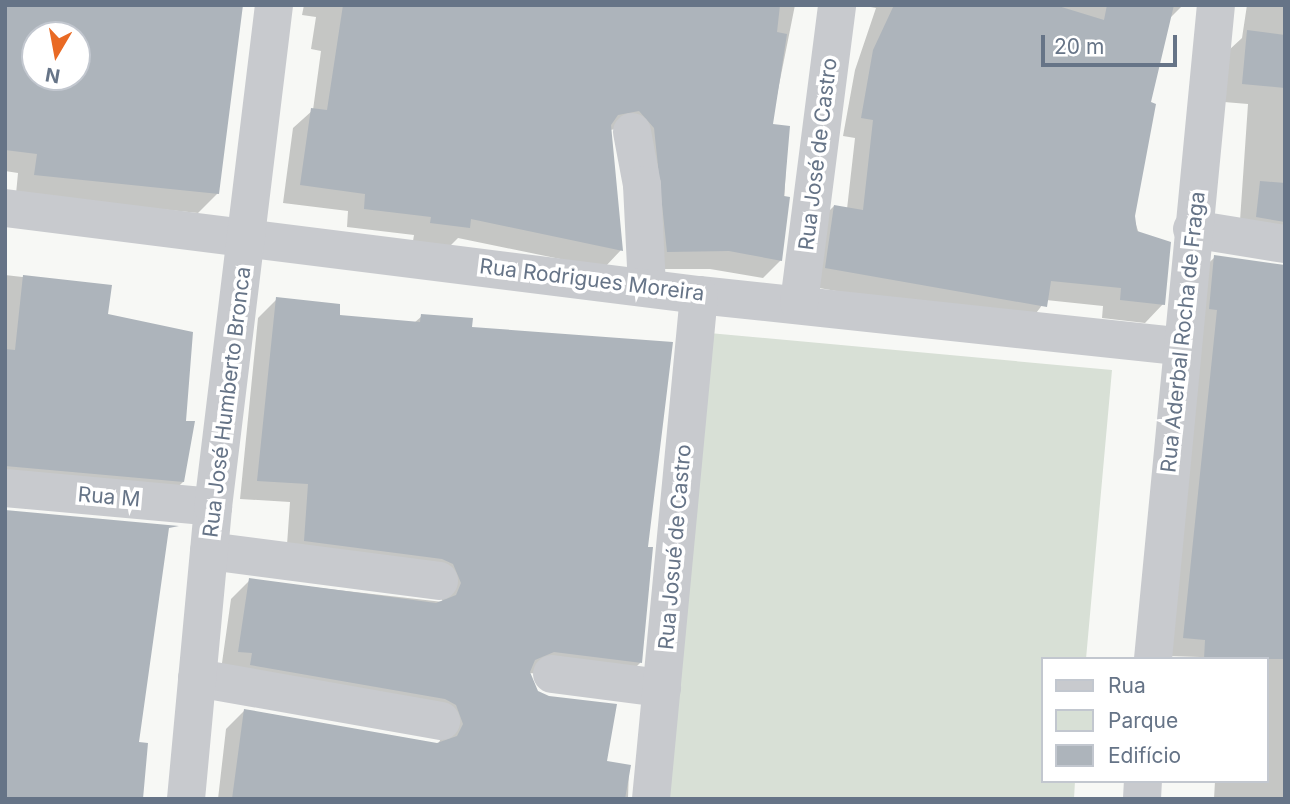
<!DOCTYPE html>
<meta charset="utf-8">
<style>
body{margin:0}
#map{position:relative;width:1290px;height:804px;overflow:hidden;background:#f7f8f5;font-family:Inter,sans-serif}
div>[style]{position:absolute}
.green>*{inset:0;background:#d8e0d6}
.shadow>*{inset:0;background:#0003}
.building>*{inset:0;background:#adb4bb}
.minor>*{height:38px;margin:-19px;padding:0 19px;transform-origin:19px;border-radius:19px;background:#c8cace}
span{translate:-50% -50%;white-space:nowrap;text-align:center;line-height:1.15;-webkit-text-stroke:7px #fff;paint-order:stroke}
.street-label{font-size:21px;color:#667487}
.frame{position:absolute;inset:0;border:7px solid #667487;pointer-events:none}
.legend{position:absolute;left:1041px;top:657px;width:228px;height:126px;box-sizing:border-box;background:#fff;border:2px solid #c2c7cf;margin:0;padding:9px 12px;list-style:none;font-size:21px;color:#667487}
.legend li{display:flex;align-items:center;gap:14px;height:35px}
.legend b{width:35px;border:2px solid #c2c7cf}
.north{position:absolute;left:21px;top:21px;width:70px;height:70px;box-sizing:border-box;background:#fff;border:2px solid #c2c7cf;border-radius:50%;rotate:190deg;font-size:19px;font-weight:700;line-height:28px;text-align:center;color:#667487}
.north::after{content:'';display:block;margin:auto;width:24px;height:32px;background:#e96a24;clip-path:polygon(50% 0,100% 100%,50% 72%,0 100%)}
.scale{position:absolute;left:1041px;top:35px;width:136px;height:32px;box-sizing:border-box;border:4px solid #667487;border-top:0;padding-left:9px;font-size:21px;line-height:24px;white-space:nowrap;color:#667487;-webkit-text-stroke:5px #fff;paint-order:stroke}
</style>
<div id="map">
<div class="green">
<i style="clip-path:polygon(709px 333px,1112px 370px,1086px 659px,1043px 659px,1043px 781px,1075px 781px,1074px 799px,667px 799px)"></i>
</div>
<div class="shadow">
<i style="clip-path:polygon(evenodd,5px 5px,237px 5px,218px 193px,198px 213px,16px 194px,18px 173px,5px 171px,5px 5px,35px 35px,77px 35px,77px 77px,35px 77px,35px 35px)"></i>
<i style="clip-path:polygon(304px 5px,795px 5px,771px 125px,788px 128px,781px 260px,763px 278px,710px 269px,650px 269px,620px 128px,610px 130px,621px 250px,604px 268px,458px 238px,450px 246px,413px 241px,414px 235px,347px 227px,348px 211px,283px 203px,293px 128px,313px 110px,321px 51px,311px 49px,316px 17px,302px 15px)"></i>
<i style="clip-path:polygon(860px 5px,1183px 5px,1168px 20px,1149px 103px,1133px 216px,1163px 304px,1145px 323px,1102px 318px,1103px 306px,1046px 300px,1027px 325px,808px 286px,815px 225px,834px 206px,847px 209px,855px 138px,843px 136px,855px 70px,876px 8px)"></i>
<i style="clip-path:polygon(1247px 5px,1285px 5px,1285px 256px,1239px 235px,1248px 104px,1224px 102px,1229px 50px,1242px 38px)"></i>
<i style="clip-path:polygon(1215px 257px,1285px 267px,1285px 799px,1214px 799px,1215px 781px,1267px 781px,1267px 659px,1166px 656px,1196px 275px)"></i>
<i style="clip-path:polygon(5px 275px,110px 287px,106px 316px,184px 422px,183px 482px,162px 502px,5px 487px)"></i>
<i style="clip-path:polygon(277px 299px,338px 317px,414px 323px,422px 316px,470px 328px,646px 548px,640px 663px,622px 681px,529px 673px,537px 692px,605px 763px,629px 767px,628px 799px,218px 799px,226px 729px,245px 710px,438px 744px,444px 733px,221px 670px,231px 599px,250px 580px,443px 602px,434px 582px,286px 559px,290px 502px,240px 499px,258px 318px)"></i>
</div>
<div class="building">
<i style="clip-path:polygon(evenodd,5px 5px,243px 5px,219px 194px,34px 175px,37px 154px,5px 150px,5px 5px,35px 35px,77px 35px,77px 77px,35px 77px,35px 35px)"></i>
<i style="clip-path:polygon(343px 5px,780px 5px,777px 32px,787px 34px,773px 124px,790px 126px,784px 196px,790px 197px,782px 261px,729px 251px,667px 252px,654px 128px,639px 111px,618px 115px,611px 125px,623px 251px,471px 219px,470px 228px,430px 223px,431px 217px,364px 209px,365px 194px,300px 185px,311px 108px,327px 110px)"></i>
<i style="clip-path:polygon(894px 5px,1055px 5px,1104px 20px,1107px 5px,1174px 5px,1151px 102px,1156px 104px,1135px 216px,1137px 231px,1171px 242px,1165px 305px,1120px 300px,1121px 288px,1051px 281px,1047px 307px,825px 268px,834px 205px,863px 210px,873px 120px,861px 118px,873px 50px)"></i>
<i style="clip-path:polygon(1247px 30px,1285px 35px,1285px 88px,1242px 84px)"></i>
<i style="clip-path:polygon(1260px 181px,1285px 183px,1285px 222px,1256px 217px)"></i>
<i style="clip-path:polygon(1214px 255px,1285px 265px,1285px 659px,1204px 659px,1205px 640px,1183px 638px,1217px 310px,1209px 309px)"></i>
<i style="clip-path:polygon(23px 275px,112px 285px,108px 314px,193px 332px,186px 421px,195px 421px,184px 482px,5px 466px,5px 349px,15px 350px)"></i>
<i style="clip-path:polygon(276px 297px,340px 304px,340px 315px,420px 322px,421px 314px,473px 318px,472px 327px,673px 342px,648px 547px,653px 547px,642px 663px,554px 652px,535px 660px,530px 672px,538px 691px,549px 696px,617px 704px,607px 761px,631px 765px,625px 799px,232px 799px,244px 709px,437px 743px,457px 736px,463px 724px,456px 705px,445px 699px,250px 665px,252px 653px,238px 652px,249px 578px,436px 603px,456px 595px,461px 583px,453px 564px,442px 559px,304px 541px,308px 484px,257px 481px)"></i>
<i style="clip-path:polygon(5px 510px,179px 526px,169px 528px,139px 742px,148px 743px,143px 799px,5px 799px)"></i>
</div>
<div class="minor">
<i style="left:632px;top:132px;width:54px;rotate:79.3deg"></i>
<i style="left:642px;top:185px;width:103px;rotate:87.2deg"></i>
<i style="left:5px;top:208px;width:699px;rotate:7.15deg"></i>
<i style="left:699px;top:295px;width:484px;rotate:6.1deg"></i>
<i style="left:1192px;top:229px;width:94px;rotate:9.2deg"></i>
<i style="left:799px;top:303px;width:300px;rotate:-82.7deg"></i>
<i style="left:5px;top:488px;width:209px;rotate:5.2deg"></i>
<i style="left:209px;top:551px;width:232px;rotate:7.4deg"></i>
<i style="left:1153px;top:659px;width:657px;rotate:-84.5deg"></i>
<i style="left:552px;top:674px;width:111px;rotate:7.3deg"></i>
<i style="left:197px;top:678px;width:248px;rotate:10deg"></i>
<i style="left:186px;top:799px;width:293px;rotate:-84.7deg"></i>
<i style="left:213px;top:507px;width:506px;rotate:-83.07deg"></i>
<i style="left:651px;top:799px;width:506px;rotate:-84.56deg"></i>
<i style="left:1142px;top:799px;width:18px;rotate:-87deg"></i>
</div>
<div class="street-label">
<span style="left:818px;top:154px;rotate:-83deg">Rua José de Castro</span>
<span style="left:592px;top:280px;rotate:7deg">Rua Rodrigues Moreira</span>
<span style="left:1183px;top:332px;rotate:-84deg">Rua Aderbal Rocha de Fraga</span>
<span style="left:227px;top:402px;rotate:-83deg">Rua José Humberto Bronca</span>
<span style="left:109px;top:497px;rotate:5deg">Rua M</span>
<span style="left:675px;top:547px;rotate:-85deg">Rua Josué de Castro</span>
</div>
<div class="frame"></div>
<ul class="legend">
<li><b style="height:9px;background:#c8cace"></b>Rua</li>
<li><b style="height:19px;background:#d8e0d6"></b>Parque</li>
<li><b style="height:19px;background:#adb4bb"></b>Edifício</li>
</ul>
<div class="north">N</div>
<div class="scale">20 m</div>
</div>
